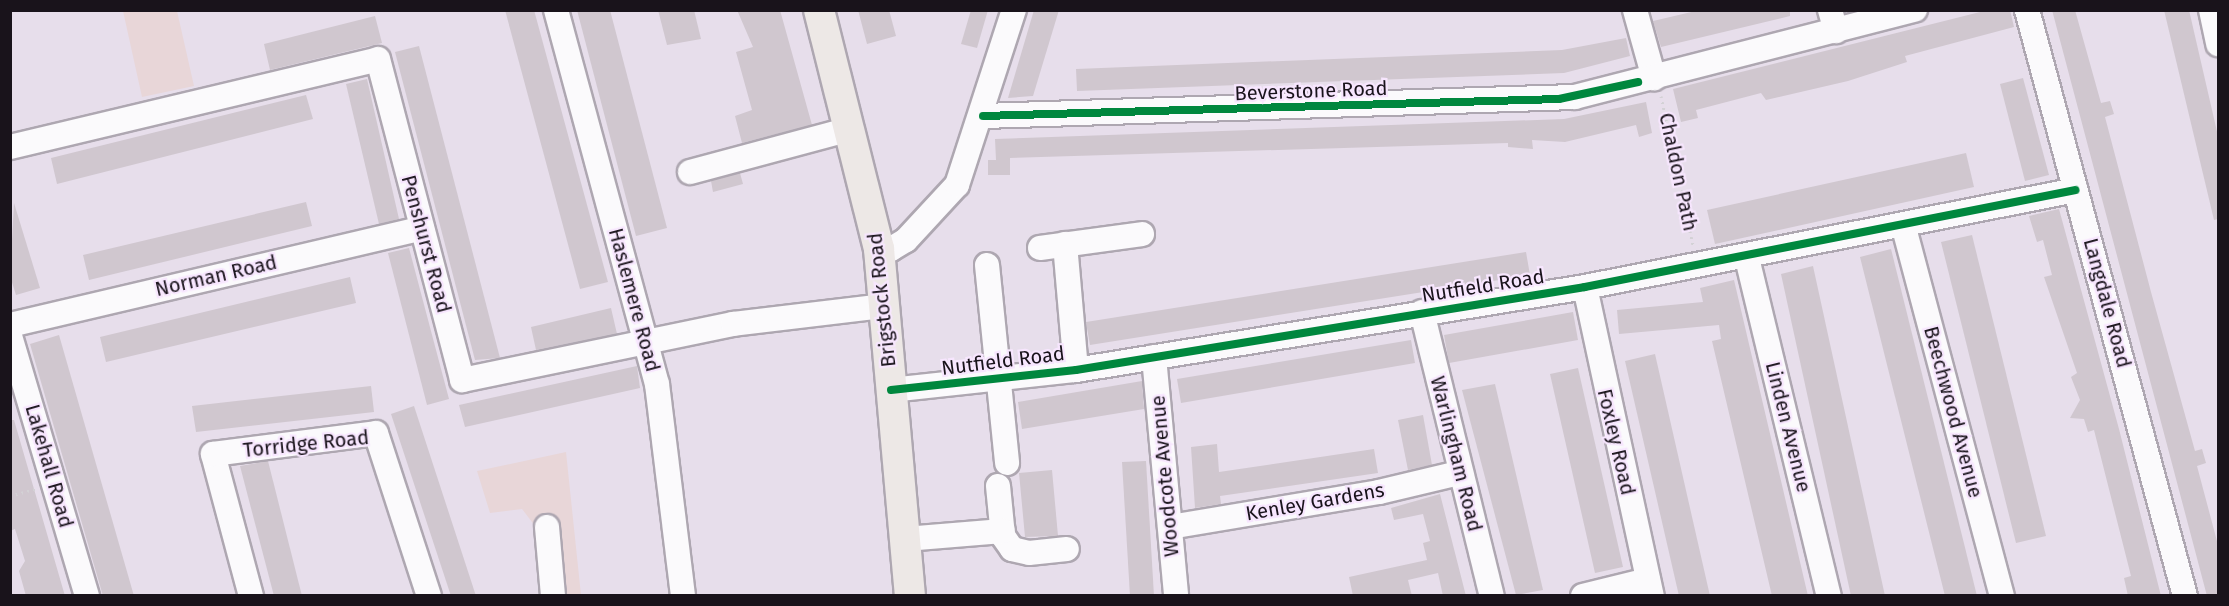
<!DOCTYPE html>
<style>
body{margin:0}
#map{position:relative;width:2229px;height:606px;overflow:hidden;background:#e7deeb;font-family:"Fira Sans",sans-serif}
div>[style]{position:absolute}
.industrial>*{inset:0;background:#e8d6d8}
.building>*{inset:0;background:#d0c7cf}
.path>*{height:3px;margin-top:-1.5px;transform-origin:0;background:repeating-linear-gradient(90deg,#d3d1d5 0 1.5px,transparent 0 6px)}
.roads{filter:drop-shadow(2px 0 #aea7b1) drop-shadow(-2px 0 #aea7b1) drop-shadow(0 2px #aea7b1) drop-shadow(0 -2px #aea7b1)}
.minor>*{height:24px;margin:-12px;padding:0 12px;transform-origin:12px;border-radius:12px;background:#fbfafc}
.major>*{height:30px;margin:-15px;padding:0 15px;transform-origin:15px;border-radius:15px;background:#ede8e6}
.cycleway>*{height:8px;margin:-4px;padding:0 4px;transform-origin:4px;border-radius:4px;background:#00873e}
span{translate:-50% -50%;white-space:nowrap;text-align:center;line-height:1.15;-webkit-text-stroke:4.5px #f7e6fe;paint-order:stroke}
.street-label{font-size:20px;color:#19131b}
.frame{position:absolute;inset:0;border:12px solid #19131b;pointer-events:none}
</style>
<div id="map">
<div class="industrial">
<i style="clip-path:polygon(123px 11px,177px 11px,194px 86px,142px 97px)"></i>
<i style="clip-path:polygon(566px 452px,581px 595px,545px 595px,542px 535px,522px 509px,490px 513px,477px 471px)"></i>
</div>
<div class="building">
<i style="clip-path:polygon(505px 10px,534px 10px,608px 282px,580px 289px)"></i>
<i style="clip-path:polygon(577px 10px,610px 10px,667px 228px,636px 236px)"></i>
<i style="clip-path:polygon(658px 10px,694px 10px,701px 39px,667px 45px)"></i>
<i style="clip-path:polygon(737px 10px,780px 10px,812px 125px,742px 143px,735px 116px,752px 110px,736px 52px,753px 47px)"></i>
<i style="clip-path:polygon(858px 10px,889px 10px,896px 36px,867px 44px)"></i>
<i style="clip-path:polygon(971px 10px,988px 10px,977px 48px,961px 44px)"></i>
<i style="clip-path:polygon(1034px 10px,1059px 10px,1033px 96px,1008px 98px)"></i>
<i style="clip-path:polygon(1700px 10px,1790px 10px,1790px 16px,1661px 47px,1653px 21px)"></i>
<i style="clip-path:polygon(1988px 10px,2010px 10px,2014px 27px,1905px 56px,1907px 62px,1848px 81px,1766px 100px,1761px 93px,1696px 110px,1698px 118px,1681px 122px,1673px 89px)"></i>
<i style="clip-path:polygon(2052px 10px,2075px 10px,2101px 103px,2110px 101px,2114px 114px,2105px 117px,2151px 292px,2195px 451px,2202px 449px,2206px 463px,2197px 466px,2218px 545px,2218px 596px,2207px 596px)"></i>
<i style="clip-path:polygon(2164px 10px,2189px 10px,2218px 136px,2218px 219px,2214px 220px)"></i>
<i style="clip-path:polygon(375px 16px,382px 43px,270px 70px,264px 44px)"></i>
<i style="clip-path:polygon(1626px 38px,1630px 56px,1564px 73px,1077px 91px,1076px 69px,1562px 50px)"></i>
<i style="clip-path:polygon(419px 46px,500px 358px,475px 360px,395px 52px)"></i>
<i style="clip-path:polygon(2023px 78px,2049px 175px,2025px 181px,2000px 84px)"></i>
<i style="clip-path:polygon(367px 79px,399px 219px,379px 224px,346px 84px)"></i>
<i style="clip-path:polygon(306px 95px,313px 119px,57px 184px,51px 158px)"></i>
<i style="clip-path:polygon(1646px 102px,1652px 133px,1639px 137px,1636px 125px,1565px 142px,1532px 140px,1533px 149px,1508px 147px,1508px 143px,1010px 158px,1010px 175px,988px 175px,988px 160px,996px 160px,995px 139px,1564px 119px)"></i>
<i style="clip-path:polygon(1966px 153px,1974px 187px,1715px 244px,1707px 210px)"></i>
<i style="clip-path:polygon(740px 173px,743px 184px,713px 192px,711px 181px)"></i>
<i style="clip-path:polygon(306px 202px,312px 226px,89px 280px,83px 255px)"></i>
<i style="clip-path:polygon(14px 203px,40px 288px,16px 295px,10px 276px)"></i>
<i style="clip-path:polygon(2059px 209px,2119px 429px,2161px 596px,2128px 596px,2124px 578px,2131px 576px,2094px 430px,2088px 432px,2084px 419px,2070px 418px,2080px 400px,2071px 377px,2077px 373px,2044px 277px,2052px 275px,2043px 240px,2037px 242px,2029px 216px)"></i>
<i style="clip-path:polygon(1972px 235px,2046px 536px,2016px 543px,1941px 242px)"></i>
<i style="clip-path:polygon(409px 248px,449px 399px,427px 405px,388px 253px)"></i>
<i style="clip-path:polygon(1891px 249px,1977px 596px,1945px 596px,1860px 257px)"></i>
<i style="clip-path:polygon(1526px 252px,1530px 275px,1090px 345px,1086px 322px)"></i>
<i style="clip-path:polygon(1813px 266px,1885px 596px,1851px 596px,1781px 274px)"></i>
<i style="clip-path:polygon(350px 277px,356px 303px,106px 362px,100px 337px)"></i>
<i style="clip-path:polygon(1734px 280px,1808px 596px,1772px 596px,1712px 341px,1721px 339px,1719px 325px,1619px 334px,1617px 310px,1703px 302px,1700px 288px)"></i>
<i style="clip-path:polygon(611px 308px,617px 334px,536px 350px,531px 327px)"></i>
<i style="clip-path:polygon(1573px 312px,1578px 340px,1449px 363px,1444px 335px)"></i>
<i style="clip-path:polygon(59px 335px,134px 596px,103px 596px,30px 344px)"></i>
<i style="clip-path:polygon(1411px 340px,1415px 363px,1181px 403px,1177px 379px)"></i>
<i style="clip-path:polygon(1655px 354px,1710px 596px,1679px 596px,1625px 361px)"></i>
<i style="clip-path:polygon(637px 366px,640px 388px,465px 427px,459px 405px)"></i>
<i style="clip-path:polygon(1578px 368px,1623px 567px,1595px 573px,1550px 374px)"></i>
<i style="clip-path:polygon(1142px 381px,1144px 409px,1022px 429px,1018px 402px)"></i>
<i style="clip-path:polygon(1495px 384px,1543px 590px,1516px 595px,1462px 390px)"></i>
<i style="clip-path:polygon(371px 386px,374px 412px,196px 432px,192px 406px)"></i>
<i style="clip-path:polygon(414px 406px,476px 596px,451px 596px,391px 414px)"></i>
<i style="clip-path:polygon(1423px 415px,1432px 465px,1408px 470px,1398px 420px)"></i>
<i style="clip-path:polygon(10px 420px,14px 420px,65px 596px,26px 596px,19px 571px,25px 561px,15px 529px,10px 531px)"></i>
<i style="clip-path:polygon(1217px 444px,1219px 472px,1374px 449px,1378px 473px,1220px 496px,1221px 504px,1195px 508px,1191px 447px)"></i>
<i style="clip-path:polygon(268px 461px,302px 596px,274px 596px,240px 466px)"></i>
<i style="clip-path:polygon(1146px 461px,1154px 596px,1130px 596px,1122px 462px)"></i>
<i style="clip-path:polygon(1052px 470px,1058px 536px,1025px 537px,1019px 473px)"></i>
<i style="clip-path:polygon(1440px 494px,1466px 596px,1443px 596px,1438px 573px,1408px 580px,1412px 596px,1353px 596px,1349px 577px,1427px 560px,1423px 543px,1430px 541px,1423px 514px,1394px 520px,1391px 508px)"></i>
</div>
<div class="path">
<i style="left:1661px;top:96px;width:152px;rotate:77.9deg"></i>
<i style="left:10px;top:496px;width:26px;rotate:-16deg"></i>
</div>
<div class="roads">
<div class="minor">
<i style="left:556px;top:10px;width:387px;rotate:74.9deg"></i>
<i style="left:657px;top:384px;width:214px;rotate:83deg"></i>
<i style="left:1635px;top:10px;width:71px;rotate:74.4deg"></i>
<i style="left:1830px;top:10px;width:22px;rotate:74deg"></i>
<i style="left:2027px;top:10px;width:607px;rotate:74.91deg"></i>
<i style="left:2211px;top:10px;width:35px;rotate:78deg"></i>
<i style="left:983px;top:116px;width:592px;rotate:-1.84deg"></i>
<i style="left:1575px;top:97px;width:351px;rotate:-14.4deg"></i>
<i style="left:10px;top:147px;width:378px;rotate:-13.4deg"></i>
<i style="left:378px;top:59px;width:332px;rotate:75.3deg"></i>
<i style="left:462px;top:380px;width:277px;rotate:-11.7deg"></i>
<i style="left:733px;top:324px;width:151px;rotate:-6.8deg"></i>
<i style="left:690px;top:172px;width:166px;rotate:-15deg"></i>
<i style="left:1904px;top:228px;width:381px;rotate:75.1deg"></i>
<i style="left:1065px;top:244px;width:126px;rotate:85deg"></i>
<i style="left:1040px;top:248px;width:103px;rotate:-7.8deg"></i>
<i style="left:879px;top:249px;width:12px"></i>
<i style="left:891px;top:249px;width:17px;rotate:-31deg"></i>
<i style="left:906px;top:240px;width:75px;rotate:-47.2deg"></i>
<i style="left:957px;top:185px;width:184px;rotate:-72deg"></i>
<i style="left:1747px;top:258px;width:348px;rotate:76.4deg"></i>
<i style="left:987px;top:265px;width:199px;rotate:84.2deg"></i>
<i style="left:1585px;top:287px;width:316px;rotate:77.8deg"></i>
<i style="left:1422px;top:312px;width:292px;rotate:76.2deg"></i>
<i style="left:10px;top:325px;width:423px;rotate:-13.2deg"></i>
<i style="left:10px;top:336px;width:271px;rotate:73.5deg"></i>
<i style="left:1154px;top:357px;width:240px;rotate:84.7deg"></i>
<i style="left:891px;top:390px;width:186px;rotate:-6.2deg"></i>
<i style="left:1076px;top:370px;width:516px;rotate:-9.26deg"></i>
<i style="left:1585px;top:287px;width:500px;rotate:-11.18deg"></i>
<i style="left:998px;top:486px;width:50px;rotate:84.3deg"></i>
<i style="left:1003px;top:536px;width:16px;rotate:55deg"></i>
<i style="left:1012px;top:549px;width:17px;rotate:13deg"></i>
<i style="left:1029px;top:553px;width:38px;rotate:-6deg"></i>
<i style="left:547px;top:527px;width:69px;rotate:85deg"></i>
<i style="left:1170px;top:527px;width:212px;rotate:-9.5deg"></i>
<i style="left:1379px;top:492px;width:82px;rotate:-13.4deg"></i>
<i style="left:905px;top:539px;width:98px;rotate:-4.7deg"></i>
<i style="left:251px;top:596px;width:147px;rotate:-105deg"></i>
<i style="left:213px;top:454px;width:164px;rotate:-7.3deg"></i>
<i style="left:376px;top:433px;width:171px;rotate:72deg"></i>
<i style="left:1583px;top:596px;width:67px;rotate:-13.8deg"></i>
</div>
<div class="major">
<i style="left:819px;top:10px;width:246px;rotate:75.9deg"></i>
<i style="left:879px;top:249px;width:348px;rotate:84.9deg"></i>
</div>
</div>
<div class="cycleway">
<i style="left:983px;top:116px;width:576px;rotate:-1.69deg"></i>
<i style="left:1559px;top:99px;width:81px;rotate:-12.1deg"></i>
<i style="left:891px;top:390px;width:186px;rotate:-6.2deg"></i>
<i style="left:1076px;top:370px;width:516px;rotate:-9.26deg"></i>
<i style="left:1585px;top:287px;width:500px;rotate:-11.18deg"></i>
</div>
<div class="street-label">
<span style="left:1311px;top:91px;rotate:-2deg">Beverstone Road</span>
<span style="left:1678px;top:172px;rotate:78deg">Chaldon Path</span>
<span style="left:426px;top:244px;rotate:75deg">Penshurst Road</span>
<span style="left:216px;top:276px;rotate:-13deg">Norman Road</span>
<span style="left:1483px;top:286px;rotate:-9deg">Nutfield Road</span>
<span style="left:634px;top:300px;rotate:75deg">Haslemere Road</span>
<span style="left:882px;top:300px;rotate:-96deg">Brigstock Road</span>
<span style="left:2107px;top:303px;rotate:75deg">Langdale Road</span>
<span style="left:1003px;top:361px;rotate:-7deg">Nutfield Road</span>
<span style="left:1953px;top:412px;rotate:75deg">Beechwood Avenue</span>
<span style="left:1788px;top:427px;rotate:76deg">Linden Avenue</span>
<span style="left:1616px;top:442px;rotate:77deg">Foxley Road</span>
<span style="left:306px;top:444px;rotate:-6deg">Torridge Road</span>
<span style="left:1456px;top:454px;rotate:76deg">Warlingham Road</span>
<span style="left:49px;top:466px;rotate:74deg">Lakehall Road</span>
<span style="left:1165px;top:476px;rotate:-95deg">Woodcote Avenue</span>
<span style="left:1315px;top:502px;rotate:-10deg">Kenley Gardens</span>
</div>
<div class="frame"></div>
</div>
